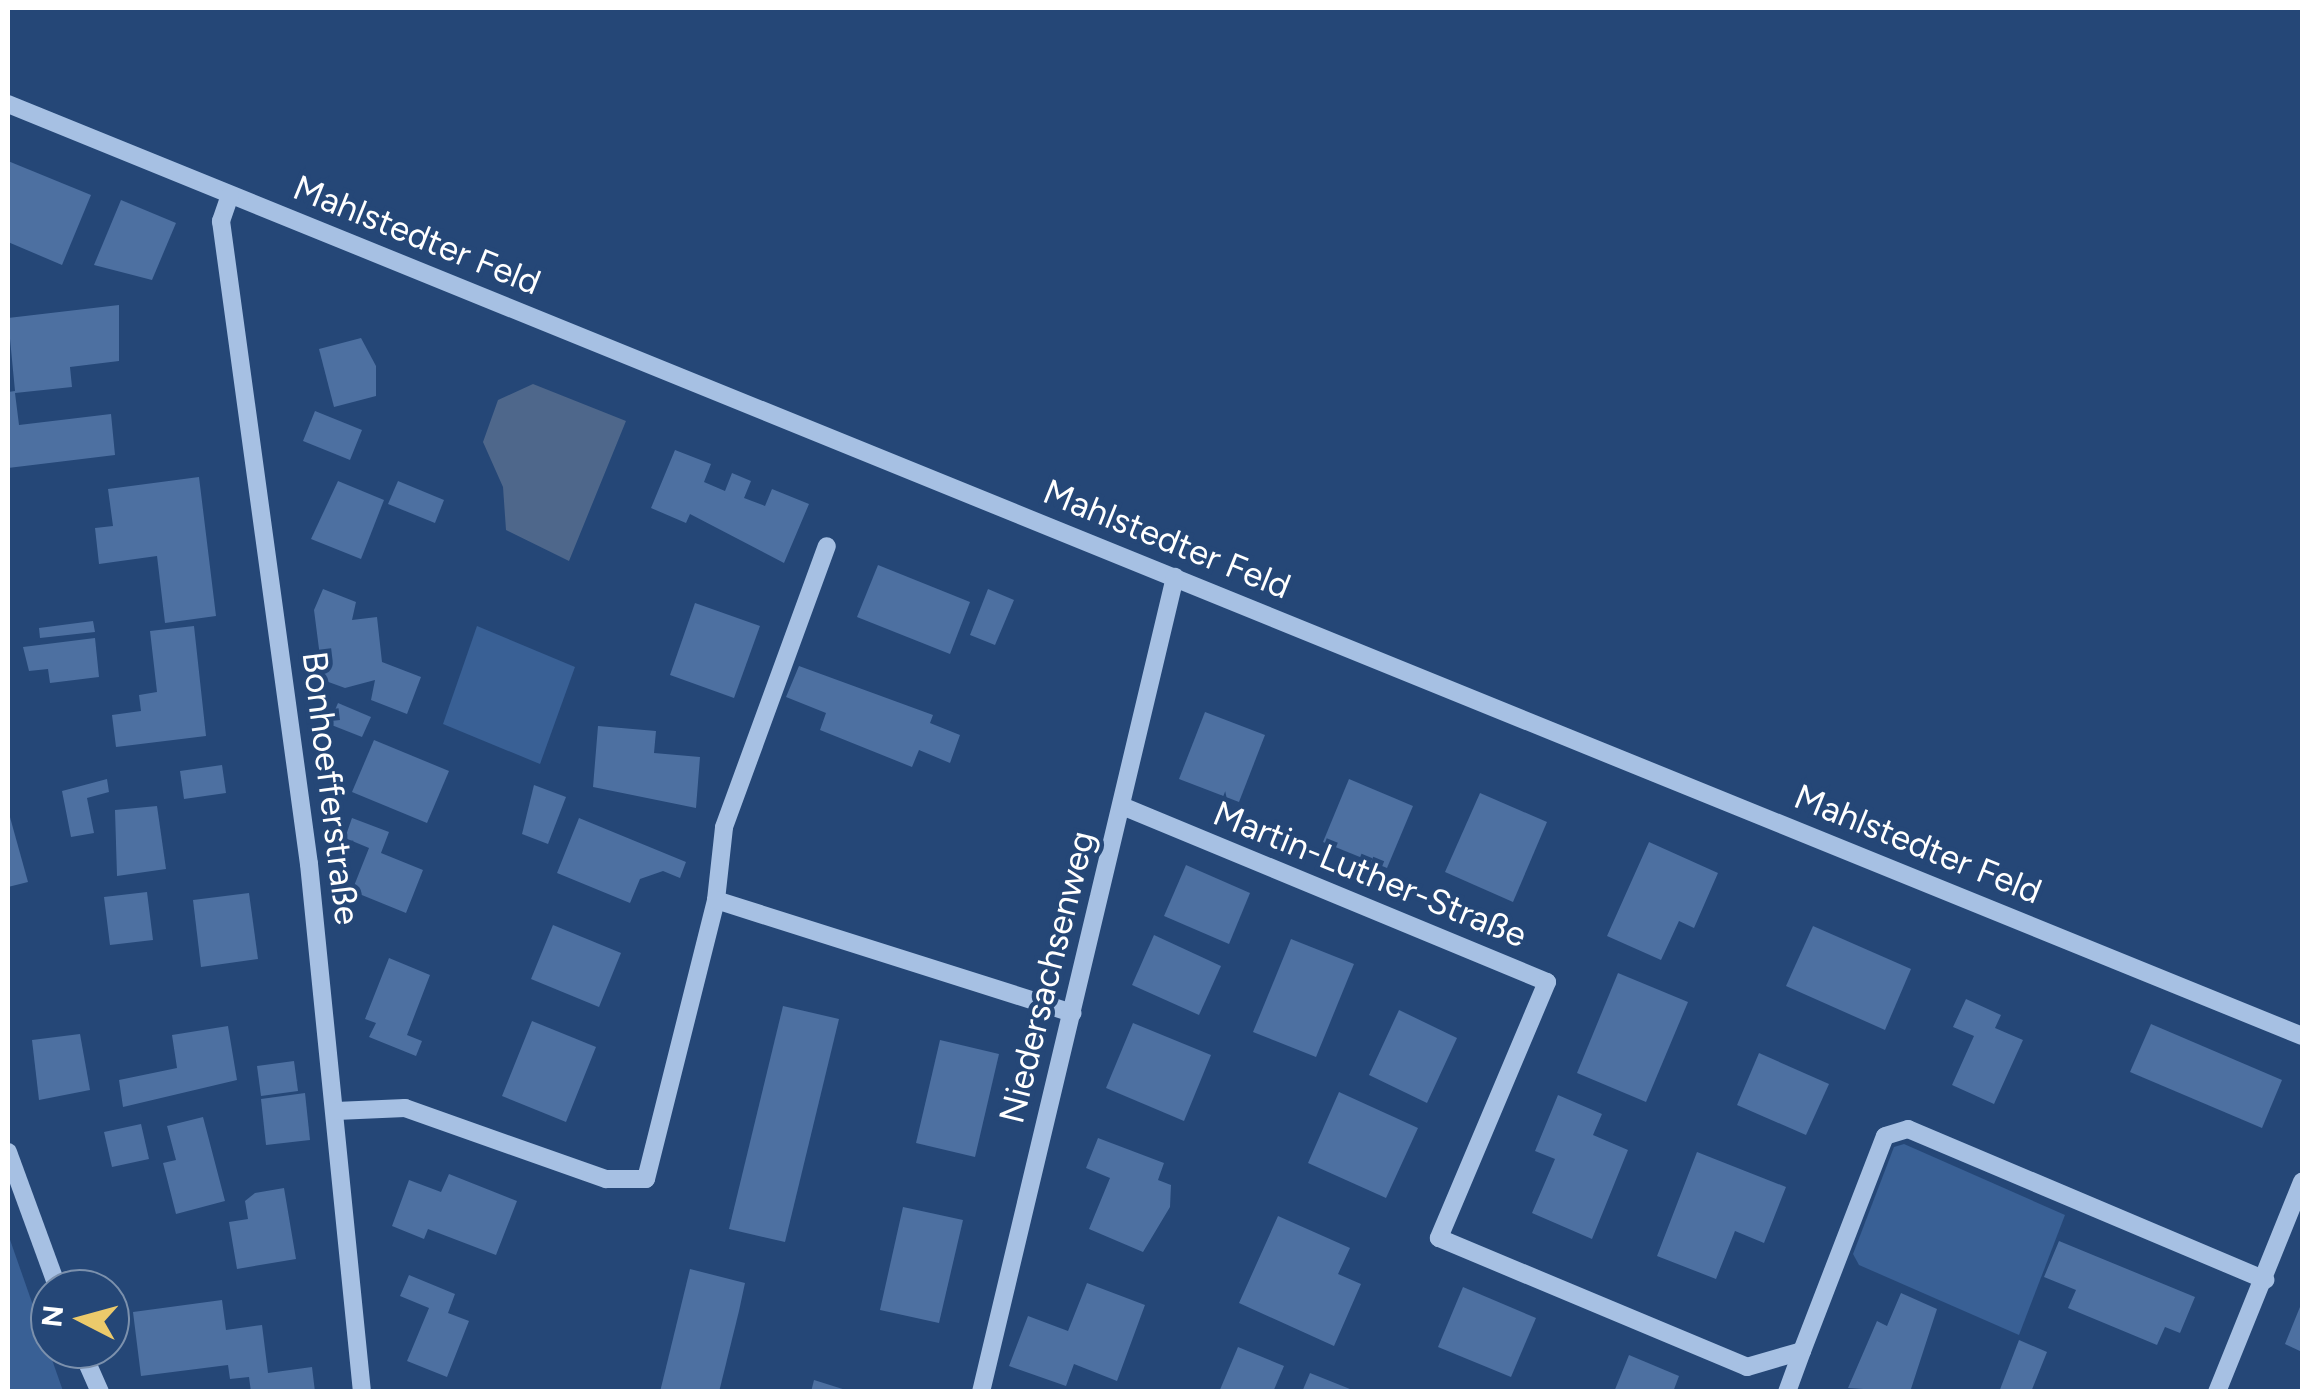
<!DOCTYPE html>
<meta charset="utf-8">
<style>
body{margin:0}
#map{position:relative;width:2310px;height:1399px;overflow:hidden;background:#254777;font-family:Figtree,sans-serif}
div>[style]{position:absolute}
.green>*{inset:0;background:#396095}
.water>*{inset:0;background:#4e678b}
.building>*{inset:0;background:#4d70a1}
.minor>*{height:18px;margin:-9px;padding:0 9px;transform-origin:9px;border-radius:9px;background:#a6c0e3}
span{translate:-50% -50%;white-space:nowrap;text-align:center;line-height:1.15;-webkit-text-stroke:9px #254777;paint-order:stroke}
.street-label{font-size:35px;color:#fff}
.frame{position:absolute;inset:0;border:10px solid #fff;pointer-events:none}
.north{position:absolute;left:30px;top:1269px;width:100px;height:100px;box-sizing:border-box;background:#254777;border:2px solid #7c91ad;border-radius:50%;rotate:276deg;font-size:28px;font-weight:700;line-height:40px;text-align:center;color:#fff}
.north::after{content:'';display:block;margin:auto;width:35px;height:45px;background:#ecca6b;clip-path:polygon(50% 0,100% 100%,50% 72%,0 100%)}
</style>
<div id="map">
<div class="green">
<i style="clip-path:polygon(477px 626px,575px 667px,540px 764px,443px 724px)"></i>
<i style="clip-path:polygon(1904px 1144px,2065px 1215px,2019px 1335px,1859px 1265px,1853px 1254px,1894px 1147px)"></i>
<i style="clip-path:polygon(8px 1234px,63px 1391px,8px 1391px)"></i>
</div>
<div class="water">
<i style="clip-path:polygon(533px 384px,626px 421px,569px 561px,506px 530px,503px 487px,483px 442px,498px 400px)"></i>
</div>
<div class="building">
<i style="clip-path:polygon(8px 161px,91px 195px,62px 265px,8px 242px)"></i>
<i style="clip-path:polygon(121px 200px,176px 223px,152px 280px,94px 265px)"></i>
<i style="clip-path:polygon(119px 305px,119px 361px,70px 367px,72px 387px,15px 393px,19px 425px,111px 414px,115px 455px,8px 468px,8px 392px,15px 391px,8px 318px)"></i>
<i style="clip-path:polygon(361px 338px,376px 366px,376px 396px,334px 407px,319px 349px)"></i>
<i style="clip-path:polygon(315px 411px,362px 430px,350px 460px,303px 441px)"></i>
<i style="clip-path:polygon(675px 450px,711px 464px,704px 482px,725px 491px,732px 473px,751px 481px,744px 498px,765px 506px,772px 489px,809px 504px,784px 563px,690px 514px,686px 523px,651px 508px)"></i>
<i style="clip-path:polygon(199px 477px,216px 616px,165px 623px,157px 556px,99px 564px,95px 528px,113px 526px,108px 489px)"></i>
<i style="clip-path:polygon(338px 481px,384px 500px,361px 559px,311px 539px)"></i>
<i style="clip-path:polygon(398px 481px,444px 500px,435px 523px,388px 504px)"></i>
<i style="clip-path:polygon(878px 565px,970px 602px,950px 654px,857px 617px)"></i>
<i style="clip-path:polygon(323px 589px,356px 602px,352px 620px,377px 617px,382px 662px,421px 677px,407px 714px,371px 700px,375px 680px,345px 688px,323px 680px,314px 610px)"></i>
<i style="clip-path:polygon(988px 589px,1014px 600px,995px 645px,970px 635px)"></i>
<i style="clip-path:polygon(695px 603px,760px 626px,734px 698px,670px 675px)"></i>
<i style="clip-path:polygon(93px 621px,95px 632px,40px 638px,39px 628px)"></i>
<i style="clip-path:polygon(194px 626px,206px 736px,116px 747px,112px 715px,141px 711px,139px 695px,157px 692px,150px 631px)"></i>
<i style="clip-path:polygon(95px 638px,99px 677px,50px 683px,48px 669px,29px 671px,23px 647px)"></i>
<i style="clip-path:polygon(799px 666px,933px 715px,930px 723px,960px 735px,950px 763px,919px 750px,912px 767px,820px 730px,826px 713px,786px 697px)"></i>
<i style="clip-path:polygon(338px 703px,371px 717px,362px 737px,329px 724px)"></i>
<i style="clip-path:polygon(1205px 712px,1265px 735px,1239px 802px,1179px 779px)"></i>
<i style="clip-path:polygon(598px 726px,656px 731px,654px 753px,700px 757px,696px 808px,593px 787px)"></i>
<i style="clip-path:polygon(374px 740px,449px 771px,427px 823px,352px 792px)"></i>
<i style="clip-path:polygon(222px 765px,226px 793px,184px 799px,180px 771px)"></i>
<i style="clip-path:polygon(107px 779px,109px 792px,87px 798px,94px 833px,71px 837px,62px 791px)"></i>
<i style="clip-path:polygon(1349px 779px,1413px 806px,1387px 868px,1323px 842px)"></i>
<i style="clip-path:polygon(534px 785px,566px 797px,548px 844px,522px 834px)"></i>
<i style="clip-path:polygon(1480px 793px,1547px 822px,1513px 902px,1445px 872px)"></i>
<i style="clip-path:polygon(157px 806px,166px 869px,117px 876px,115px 810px)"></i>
<i style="clip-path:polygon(8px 810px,28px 882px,8px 887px)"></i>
<i style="clip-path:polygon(352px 818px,389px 832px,381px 853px,423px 870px,406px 913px,352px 891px,369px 848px,345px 838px)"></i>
<i style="clip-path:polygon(579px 818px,686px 862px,680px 878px,663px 871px,640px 879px,630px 903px,557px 873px)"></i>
<i style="clip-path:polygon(1649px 842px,1718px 873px,1694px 928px,1679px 921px,1661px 960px,1607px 936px)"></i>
<i style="clip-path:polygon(1186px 865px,1250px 893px,1229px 944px,1164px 916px)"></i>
<i style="clip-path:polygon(147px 892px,153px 940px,110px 945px,104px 897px)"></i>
<i style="clip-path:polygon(249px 893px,258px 959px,201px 967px,193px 900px)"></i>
<i style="clip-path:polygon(553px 925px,621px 953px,599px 1007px,531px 979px)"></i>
<i style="clip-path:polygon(1813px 926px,1911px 969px,1885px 1030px,1786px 986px)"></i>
<i style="clip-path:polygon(1154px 935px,1221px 966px,1199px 1015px,1132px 985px)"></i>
<i style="clip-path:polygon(1291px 939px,1354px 964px,1316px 1057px,1253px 1032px)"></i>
<i style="clip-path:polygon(389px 958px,430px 975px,407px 1035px,422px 1041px,416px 1056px,369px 1037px,376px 1023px,365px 1019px)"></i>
<i style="clip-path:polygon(1618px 973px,1688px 1002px,1646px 1102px,1577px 1073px)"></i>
<i style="clip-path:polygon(1966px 999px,2001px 1015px,1995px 1028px,2023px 1040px,1994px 1104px,1952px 1085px,1974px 1036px,1953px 1027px)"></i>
<i style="clip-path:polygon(783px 1006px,839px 1019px,785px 1242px,729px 1229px)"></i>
<i style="clip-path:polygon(1399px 1010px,1457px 1038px,1427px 1103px,1369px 1075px)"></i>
<i style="clip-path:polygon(532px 1021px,596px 1047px,566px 1122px,502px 1096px)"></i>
<i style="clip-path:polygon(1133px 1023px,1211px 1055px,1184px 1121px,1106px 1088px)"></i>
<i style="clip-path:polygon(2151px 1024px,2282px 1080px,2262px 1128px,2130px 1072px)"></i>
<i style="clip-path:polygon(228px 1026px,237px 1080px,123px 1107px,119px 1080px,177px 1068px,172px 1035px)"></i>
<i style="clip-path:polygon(80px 1034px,90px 1090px,39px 1100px,32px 1040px)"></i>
<i style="clip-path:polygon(940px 1040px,999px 1054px,975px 1157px,916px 1143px)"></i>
<i style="clip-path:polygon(1759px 1053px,1829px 1084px,1806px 1135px,1737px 1105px)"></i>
<i style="clip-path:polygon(294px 1061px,298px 1091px,261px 1096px,257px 1066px)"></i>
<i style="clip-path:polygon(1339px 1092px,1418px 1128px,1386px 1198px,1308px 1163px)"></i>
<i style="clip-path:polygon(305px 1093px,310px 1140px,266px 1145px,261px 1099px)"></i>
<i style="clip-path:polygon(1558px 1095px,1602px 1114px,1593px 1135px,1628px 1150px,1592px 1239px,1532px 1213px,1555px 1159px,1535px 1151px)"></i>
<i style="clip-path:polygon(203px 1117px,225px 1201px,176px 1214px,163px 1163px,176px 1160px,167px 1126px)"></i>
<i style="clip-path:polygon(141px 1124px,149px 1159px,112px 1167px,104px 1132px)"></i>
<i style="clip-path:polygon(1098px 1138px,1164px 1163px,1158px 1180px,1171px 1185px,1170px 1207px,1143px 1252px,1089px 1229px,1110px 1178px,1086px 1168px)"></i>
<i style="clip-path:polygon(1697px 1152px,1786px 1187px,1764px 1243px,1735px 1231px,1716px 1279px,1657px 1256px)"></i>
<i style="clip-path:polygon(449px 1174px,517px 1201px,496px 1255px,428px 1229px,424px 1239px,392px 1226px,409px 1180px,441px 1192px)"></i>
<i style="clip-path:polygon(284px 1188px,296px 1259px,237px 1269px,229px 1222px,248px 1219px,245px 1201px,255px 1193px)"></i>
<i style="clip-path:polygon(903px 1207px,963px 1220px,939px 1323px,880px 1310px)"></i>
<i style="clip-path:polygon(1278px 1216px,1350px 1248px,1338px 1274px,1361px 1284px,1334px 1346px,1239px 1303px)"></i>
<i style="clip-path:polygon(2059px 1241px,2195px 1297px,2180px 1333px,2165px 1327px,2157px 1345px,2068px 1308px,2076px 1290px,2044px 1277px)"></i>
<i style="clip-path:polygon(690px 1269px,745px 1283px,739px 1311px,719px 1392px,660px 1392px)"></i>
<i style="clip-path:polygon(409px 1275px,455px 1294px,448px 1313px,469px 1321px,447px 1377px,407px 1361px,429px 1308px,400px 1296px)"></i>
<i style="clip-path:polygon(1087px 1283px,1145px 1305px,1117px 1381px,1074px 1364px,1066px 1386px,1009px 1366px,1028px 1316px,1068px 1331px)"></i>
<i style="clip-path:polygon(1463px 1287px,1536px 1318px,1511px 1377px,1438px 1347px)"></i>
<i style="clip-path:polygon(1901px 1293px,1937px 1309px,1910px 1392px,1848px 1388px,1877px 1321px,1887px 1326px)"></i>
<i style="clip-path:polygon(222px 1300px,226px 1330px,262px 1325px,268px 1373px,312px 1367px,315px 1392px,251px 1392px,249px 1377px,230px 1379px,228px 1365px,141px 1376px,133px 1312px)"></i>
<i style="clip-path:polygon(2302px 1302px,2302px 1352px,2285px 1344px)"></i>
<i style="clip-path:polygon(2019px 1340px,2047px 1352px,2031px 1392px,1999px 1392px)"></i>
<i style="clip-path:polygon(1238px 1347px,1284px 1366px,1273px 1392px,1219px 1392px)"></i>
<i style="clip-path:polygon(1629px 1355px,1679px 1376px,1673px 1392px,1614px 1392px)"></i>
<i style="clip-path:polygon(1310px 1373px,1355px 1391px,1355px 1392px,1302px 1392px)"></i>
<i style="clip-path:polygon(814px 1380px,849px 1391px,849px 1392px,811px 1392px)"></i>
</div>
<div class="minor">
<i style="left:8px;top:104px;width:2476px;rotate:22.11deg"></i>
<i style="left:230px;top:195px;width:28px;rotate:109deg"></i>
<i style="left:221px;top:221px;width:649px;rotate:82.21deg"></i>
<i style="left:309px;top:864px;width:531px;rotate:84.27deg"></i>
<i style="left:1122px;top:806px;width:460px;rotate:22.5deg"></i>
<i style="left:1547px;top:982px;width:278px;rotate:112.9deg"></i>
<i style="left:1439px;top:1238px;width:334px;rotate:22.7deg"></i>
<i style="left:1747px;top:1367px;width:57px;rotate:-16.2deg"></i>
<i style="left:1802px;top:1351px;width:230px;rotate:-68.9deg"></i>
<i style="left:1885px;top:1136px;width:24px;rotate:-17deg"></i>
<i style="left:1908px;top:1129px;width:388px;rotate:22.9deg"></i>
<i style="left:716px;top:900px;width:73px;rotate:-83.7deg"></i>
<i style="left:724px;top:827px;width:299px;rotate:-69.9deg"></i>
<i style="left:336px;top:1111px;width:69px;rotate:-2.5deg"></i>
<i style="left:405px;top:1108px;width:213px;rotate:19.5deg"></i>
<i style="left:606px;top:1179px;width:40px"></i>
<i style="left:646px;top:1179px;width:288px;rotate:-75.9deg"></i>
<i style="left:716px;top:900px;width:374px;rotate:17.6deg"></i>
<i style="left:8px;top:1152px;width:146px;rotate:69.9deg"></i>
<i style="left:81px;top:1349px;width:47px;rotate:66.2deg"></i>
<i style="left:981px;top:1392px;width:838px;rotate:-76.61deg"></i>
<i style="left:1787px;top:1392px;width:44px;rotate:-69.9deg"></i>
<i style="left:2217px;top:1392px;width:227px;rotate:-68deg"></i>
</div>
<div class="street-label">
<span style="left:417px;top:235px;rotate:22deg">Mahlstedter Feld</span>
<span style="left:1167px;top:539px;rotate:22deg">Mahlstedter Feld</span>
<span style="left:331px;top:788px;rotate:83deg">Bonhoefferstraße</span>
<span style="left:1918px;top:844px;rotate:22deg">Mahlstedter Feld</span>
<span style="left:1370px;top:874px;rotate:22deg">Martin-Luther-Straße</span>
<span style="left:1047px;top:977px;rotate:-76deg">Niedersachsenweg</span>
</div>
<div class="frame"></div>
<div class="north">N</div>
</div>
